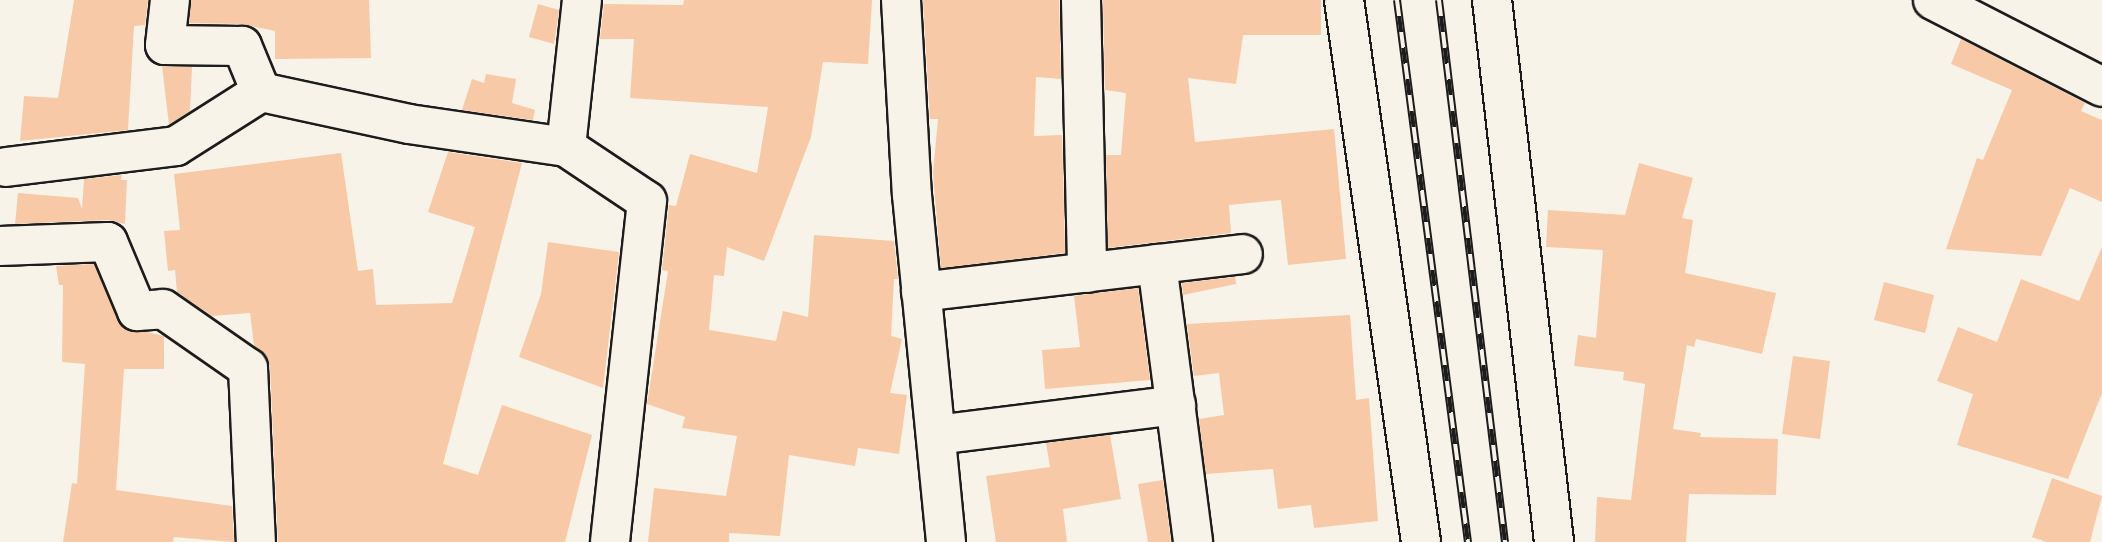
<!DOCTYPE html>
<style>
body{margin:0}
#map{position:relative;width:2102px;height:542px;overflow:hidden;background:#f7f3e8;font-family:Pangolin,sans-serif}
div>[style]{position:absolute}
.building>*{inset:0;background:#f8c9a7}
.roads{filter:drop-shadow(2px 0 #1c1c1c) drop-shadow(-2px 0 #1c1c1c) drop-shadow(0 2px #1c1c1c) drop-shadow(0 -2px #1c1c1c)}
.minor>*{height:38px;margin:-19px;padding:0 19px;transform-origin:19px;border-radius:19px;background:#f7f3e8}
.rail>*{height:8px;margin-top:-4px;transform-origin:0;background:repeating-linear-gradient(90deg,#f7f3e8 0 16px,#1c1c1c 0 32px);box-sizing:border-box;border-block:2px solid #1c1c1c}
span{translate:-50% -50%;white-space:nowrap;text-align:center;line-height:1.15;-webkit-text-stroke:5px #f7f3e8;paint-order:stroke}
</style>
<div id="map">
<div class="building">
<i style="clip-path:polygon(74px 0,148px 0,145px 25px,134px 26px,128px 130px,20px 141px,24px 96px,58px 98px)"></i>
<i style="clip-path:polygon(191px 0,369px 0,371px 58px,275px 59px,275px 31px,242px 24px,189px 23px)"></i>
<i style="clip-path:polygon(684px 0,872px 0,868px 64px,823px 62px,811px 137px,764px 261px,727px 247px,724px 276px,714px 275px,709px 330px,776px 341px,783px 311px,808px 317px,814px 235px,894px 241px,898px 279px,894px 279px,891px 336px,902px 339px,890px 393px,907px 395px,899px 454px,858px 448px,855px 466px,789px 455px,780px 536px,729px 533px,729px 542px,648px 542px,654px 488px,726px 496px,737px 436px,682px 428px,685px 417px,647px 404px,668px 271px,662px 270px,669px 205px,676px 206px,690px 154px,757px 173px,768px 107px,630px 98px,634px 39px,600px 39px,604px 4px,683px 5px)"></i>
<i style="clip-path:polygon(923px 0,1059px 0,1061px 79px,1036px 77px,1034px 136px,1062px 135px,1065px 253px,941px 268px,933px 173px,938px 119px,930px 119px)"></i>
<i style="clip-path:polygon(1103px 0,1321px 0,1321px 35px,1243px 35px,1236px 84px,1188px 78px,1195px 142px,1334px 129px,1346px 259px,1288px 265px,1281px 200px,1229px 205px,1231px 233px,1108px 248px,1106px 155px,1121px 155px,1126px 93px,1105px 90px)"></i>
<i style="clip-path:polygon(538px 4px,559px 10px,554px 44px,529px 37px)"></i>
<i style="clip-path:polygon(1961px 39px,2085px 103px,2081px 111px,2102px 120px,2102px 202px,2070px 188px,2041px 256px,1946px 249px,1977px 158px,1983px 160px,2012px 90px,1951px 64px)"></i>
<i style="clip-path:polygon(162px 66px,192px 67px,190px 111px,169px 125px)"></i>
<i style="clip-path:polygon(486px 74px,516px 79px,512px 103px,535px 110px,533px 120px,462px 110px,472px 79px,484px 83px)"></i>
<i style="clip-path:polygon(448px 152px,522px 163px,443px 464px,478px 475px,502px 405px,592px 435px,565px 542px,278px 542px,270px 366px,254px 345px,250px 313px,212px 316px,177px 292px,175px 270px,168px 271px,164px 231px,180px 230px,174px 174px,341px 153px,358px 271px,373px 269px,376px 305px,452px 303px,475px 227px,428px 212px)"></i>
<i style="clip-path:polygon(1639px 163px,1693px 178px,1682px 218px,1693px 220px,1685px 273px,1776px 293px,1762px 354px,1696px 339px,1694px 347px,1687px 345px,1673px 429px,1701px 433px,1700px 437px,1778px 439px,1776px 495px,1689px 494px,1686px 542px,1595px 542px,1597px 497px,1631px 500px,1645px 384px,1623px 380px,1624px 372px,1574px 366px,1578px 335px,1596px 338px,1603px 250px,1546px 247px,1548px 210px,1625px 215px)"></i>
<i style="clip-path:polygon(122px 175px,121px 180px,127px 180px,125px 224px,107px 220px,15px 224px,18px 193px,78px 198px,82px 209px,84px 179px)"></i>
<i style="clip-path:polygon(548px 242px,619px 252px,603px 388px,519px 357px,541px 294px)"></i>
<i style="clip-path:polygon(2102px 247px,2102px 393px,2068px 479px,1957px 445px,1973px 394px,1937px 381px,1958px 327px,1997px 342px,2021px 279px,2079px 301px)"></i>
<i style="clip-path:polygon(94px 264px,121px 326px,164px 336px,164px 369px,124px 369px,116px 490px,232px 506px,234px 542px,174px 537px,173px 542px,63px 542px,72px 483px,77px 484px,85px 364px,62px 362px,63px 285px,59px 285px,56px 266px)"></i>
<i style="clip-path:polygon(1235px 277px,1236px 284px,1183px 295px,1182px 283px)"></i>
<i style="clip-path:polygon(1884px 282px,1934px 295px,1925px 333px,1874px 320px)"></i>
<i style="clip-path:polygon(1138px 288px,1150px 380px,1045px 389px,1042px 350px,1080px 347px,1074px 296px)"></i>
<i style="clip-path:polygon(1350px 315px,1356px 400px,1369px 398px,1378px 521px,1314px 528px,1311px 505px,1278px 509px,1273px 469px,1206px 474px,1199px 419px,1224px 415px,1219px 373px,1194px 376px,1187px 324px)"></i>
<i style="clip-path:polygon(1793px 356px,1830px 361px,1820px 439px,1782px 434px)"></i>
<i style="clip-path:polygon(1110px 435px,1121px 499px,1063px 509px,1067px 542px,996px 542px,986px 476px,1050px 467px,1046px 443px)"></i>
<i style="clip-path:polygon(2052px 478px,2102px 496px,2090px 542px,2046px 542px,2032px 537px)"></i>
<i style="clip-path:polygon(1163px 480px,1171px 542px,1148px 542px,1138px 484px)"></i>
</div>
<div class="roads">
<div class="minor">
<i style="left:901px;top:0;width:195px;rotate:86.8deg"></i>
<i style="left:912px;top:195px;width:349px;rotate:84.4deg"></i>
<i style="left:1081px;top:0;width:273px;rotate:88.7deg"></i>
<i style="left:1344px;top:0;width:547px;rotate:81.91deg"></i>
<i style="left:1492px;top:0;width:546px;rotate:83.47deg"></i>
<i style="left:1933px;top:0;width:190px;rotate:27.2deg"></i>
<i style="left:261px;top:92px;width:151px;rotate:12.2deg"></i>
<i style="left:409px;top:124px;width:159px;rotate:8.3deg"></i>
<i style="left:566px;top:147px;width:148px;rotate:-83.8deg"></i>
<i style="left:566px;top:147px;width:97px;rotate:33.7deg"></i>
<i style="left:647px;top:201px;width:343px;rotate:96.2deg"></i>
<i style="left:6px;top:167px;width:171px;rotate:-7deg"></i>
<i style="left:176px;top:146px;width:101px;rotate:-32.4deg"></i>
<i style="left:261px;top:92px;width:50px;rotate:-112.4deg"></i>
<i style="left:242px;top:46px;width:77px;rotate:-179.3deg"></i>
<i style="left:165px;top:45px;width:45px;rotate:-83.7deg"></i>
<i style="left:0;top:246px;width:108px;rotate:-2.1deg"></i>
<i style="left:108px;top:242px;width:75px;rotate:67.2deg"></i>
<i style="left:137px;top:311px;width:26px;rotate:-4deg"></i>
<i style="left:163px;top:309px;width:103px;rotate:34.8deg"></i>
<i style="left:248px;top:368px;width:174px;rotate:87.4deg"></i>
<i style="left:1157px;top:264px;width:280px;rotate:82.6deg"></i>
<i style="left:921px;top:292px;width:324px;rotate:-6.7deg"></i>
<i style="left:936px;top:435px;width:242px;rotate:-7.1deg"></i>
</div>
</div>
<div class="rail">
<i style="left:1397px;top:0;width:547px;rotate:82.54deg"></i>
<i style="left:1439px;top:0;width:546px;rotate:83.06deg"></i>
</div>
</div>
